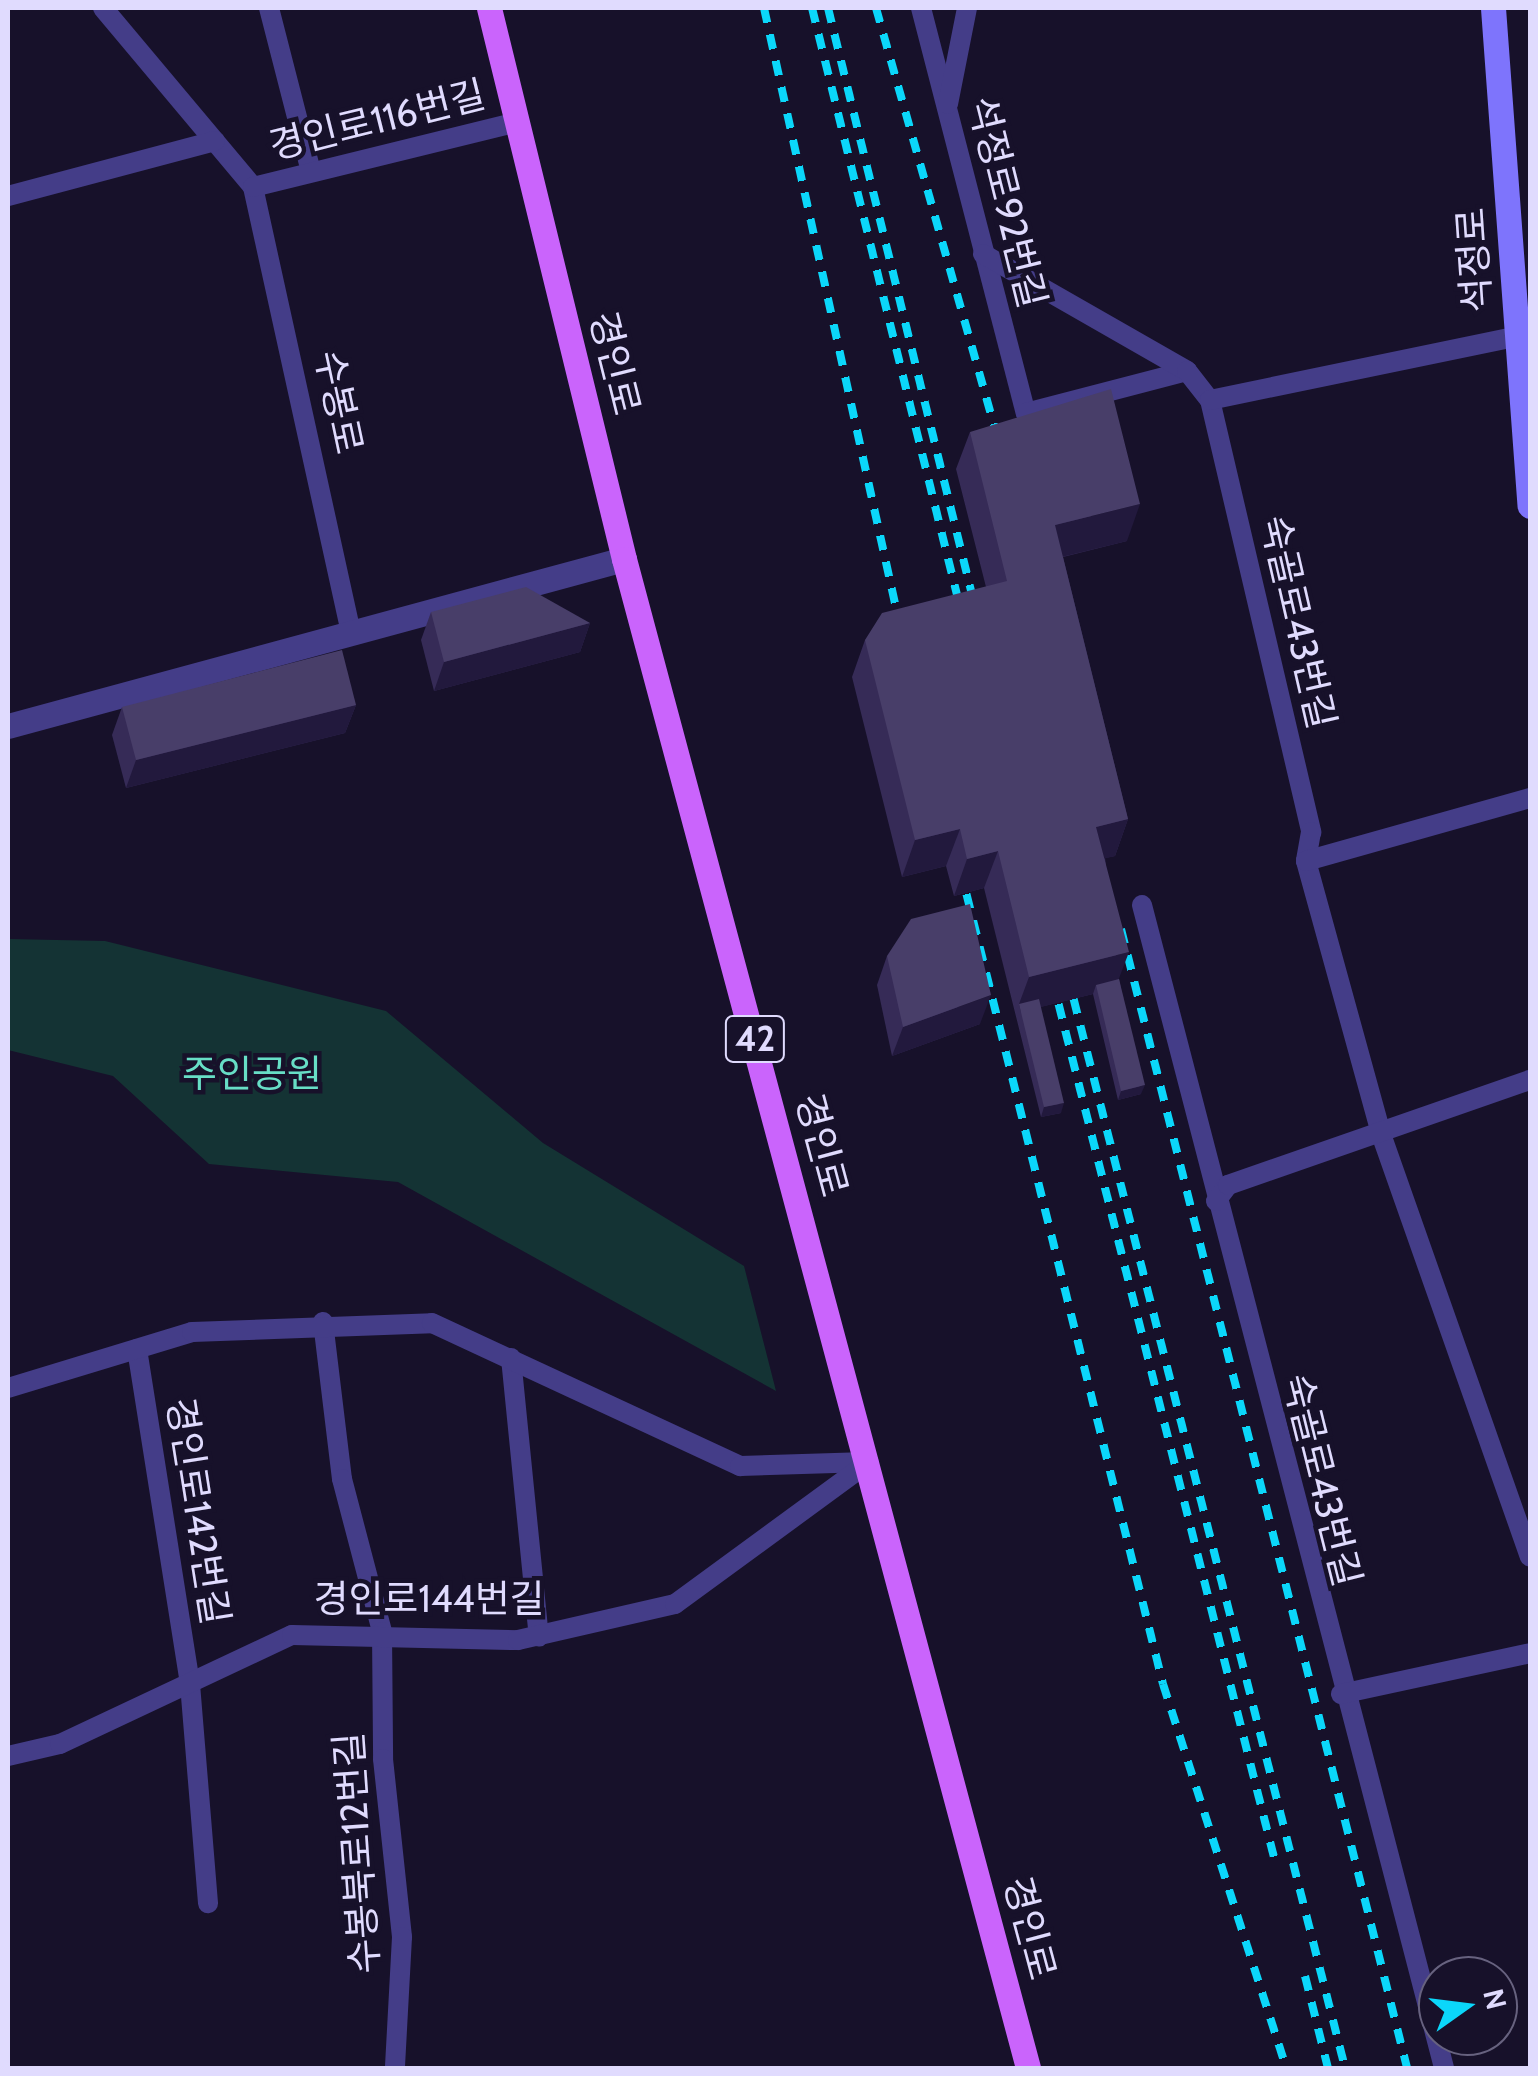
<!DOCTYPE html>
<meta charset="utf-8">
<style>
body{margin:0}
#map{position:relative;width:1538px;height:2076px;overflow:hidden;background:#17112a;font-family:Cabin,"Noto Sans KR",sans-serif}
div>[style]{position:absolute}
.green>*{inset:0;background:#143334}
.service>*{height:20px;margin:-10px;padding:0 10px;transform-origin:10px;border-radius:10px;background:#443d88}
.tertiary>*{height:25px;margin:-12.5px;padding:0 12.5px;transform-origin:12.5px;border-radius:12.5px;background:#443d88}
.secondary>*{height:25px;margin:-12.5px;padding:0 12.5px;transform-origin:12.5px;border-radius:12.5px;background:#7e74fc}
.primary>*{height:25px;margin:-12.5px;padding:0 12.5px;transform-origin:12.5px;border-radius:12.5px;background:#ca64fc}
.rail>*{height:8px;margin-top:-4px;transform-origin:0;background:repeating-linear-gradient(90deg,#0bd7fa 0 15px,transparent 0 27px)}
.wall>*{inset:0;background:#362b57}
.shaded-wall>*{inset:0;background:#22193d}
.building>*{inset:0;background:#483e69}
span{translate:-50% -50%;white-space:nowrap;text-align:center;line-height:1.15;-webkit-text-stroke:9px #17112a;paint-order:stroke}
.shield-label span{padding:2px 8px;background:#17112a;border:2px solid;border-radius:8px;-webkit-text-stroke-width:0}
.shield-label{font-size:35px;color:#e0dbfe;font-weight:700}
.street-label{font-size:38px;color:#e0dbfe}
.park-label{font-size:38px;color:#67dec6}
.frame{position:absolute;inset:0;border:10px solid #e0dbfe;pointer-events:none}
.north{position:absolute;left:1418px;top:1956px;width:100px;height:100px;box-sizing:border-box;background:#17112a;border:2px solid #67627f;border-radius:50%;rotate:76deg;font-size:28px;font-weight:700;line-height:40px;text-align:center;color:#e0dbfe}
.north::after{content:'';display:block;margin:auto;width:35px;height:45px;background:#0bd7fa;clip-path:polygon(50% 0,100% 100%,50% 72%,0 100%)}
</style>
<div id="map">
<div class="green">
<i style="clip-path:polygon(8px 939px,105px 941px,386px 1011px,543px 1143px,744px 1266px,776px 1391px,398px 1182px,209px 1164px,113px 1076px,8px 1050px)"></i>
</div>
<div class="service">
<i style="left:103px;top:8px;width:234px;rotate:50deg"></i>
<i style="left:253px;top:187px;width:457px;rotate:77.6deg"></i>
<i style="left:269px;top:8px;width:169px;rotate:75.6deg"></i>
<i style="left:921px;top:8px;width:418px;rotate:75.5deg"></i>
<i style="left:1026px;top:413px;width:166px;rotate:-14.6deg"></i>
<i style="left:948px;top:104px;width:98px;rotate:-78.8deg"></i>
<i style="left:253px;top:187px;width:272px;rotate:-13.8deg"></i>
<i style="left:8px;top:196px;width:214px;rotate:-14.9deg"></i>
<i style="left:983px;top:254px;width:235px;rotate:29.8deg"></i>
<i style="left:1187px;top:371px;width:37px;rotate:52deg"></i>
<i style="left:1210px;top:400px;width:444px;rotate:76.8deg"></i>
<i style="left:1311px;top:832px;width:29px;rotate:100deg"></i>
<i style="left:1306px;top:861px;width:283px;rotate:74.6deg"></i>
<i style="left:1381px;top:1134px;width:448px;rotate:70.6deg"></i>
<i style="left:1210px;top:400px;width:315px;rotate:-11.7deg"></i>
<i style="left:1306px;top:861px;width:233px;rotate:-15.7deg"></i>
<i style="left:1142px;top:905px;width:1202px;rotate:75.44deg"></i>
<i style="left:1216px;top:1201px;width:20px;rotate:-53deg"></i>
<i style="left:1228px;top:1185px;width:320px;rotate:-19.2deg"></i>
<i style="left:323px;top:1322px;width:158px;rotate:83.1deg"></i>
<i style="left:342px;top:1479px;width:158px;rotate:75.3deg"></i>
<i style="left:382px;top:1632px;width:127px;rotate:89.5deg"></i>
<i style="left:383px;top:1759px;width:179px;rotate:83.9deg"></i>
<i style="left:402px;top:1937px;width:131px;rotate:93.1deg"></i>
<i style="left:137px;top:1349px;width:339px;rotate:81deg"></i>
<i style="left:190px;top:1684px;width:220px;rotate:85.3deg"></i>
<i style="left:511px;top:1358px;width:280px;rotate:84.3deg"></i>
<i style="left:8px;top:1388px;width:192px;rotate:-16.9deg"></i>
<i style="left:192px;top:1332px;width:240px;rotate:-2.1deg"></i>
<i style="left:432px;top:1323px;width:340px;rotate:24.9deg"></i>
<i style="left:740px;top:1466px;width:127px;rotate:-1.8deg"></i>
<i style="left:1341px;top:1694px;width:193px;rotate:-12.2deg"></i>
<i style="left:8px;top:1756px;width:53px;rotate:-13deg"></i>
<i style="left:60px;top:1744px;width:256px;rotate:-25.2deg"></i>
<i style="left:292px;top:1635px;width:226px;rotate:1.3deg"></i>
<i style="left:518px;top:1640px;width:161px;rotate:-12.9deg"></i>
<i style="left:675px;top:1604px;width:240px;rotate:-36.2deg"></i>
</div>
<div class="tertiary">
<i style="left:8px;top:726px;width:638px;rotate:-15.17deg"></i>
</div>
<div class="secondary">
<i style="left:1493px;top:8px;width:499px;rotate:85.8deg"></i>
</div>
<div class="primary">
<i style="left:489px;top:8px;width:567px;rotate:76.23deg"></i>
<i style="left:624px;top:559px;width:1562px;rotate:75.01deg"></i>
</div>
<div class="rail">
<i style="left:764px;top:8px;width:642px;rotate:77.59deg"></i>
<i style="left:812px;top:8px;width:629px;rotate:76.12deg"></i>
<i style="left:828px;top:8px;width:629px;rotate:76.21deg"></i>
<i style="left:876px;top:8px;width:462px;rotate:74.2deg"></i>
<i style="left:960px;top:868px;width:841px;rotate:76.03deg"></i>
<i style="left:1163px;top:1684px;width:403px;rotate:72.2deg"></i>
<i style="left:1121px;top:929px;width:1174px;rotate:75.9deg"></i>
<i style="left:1067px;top:973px;width:1130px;rotate:75.75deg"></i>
<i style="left:1052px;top:978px;width:915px;rotate:75.83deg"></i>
<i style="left:1305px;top:1976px;width:95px;rotate:76deg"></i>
</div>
<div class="wall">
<i style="clip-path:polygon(970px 432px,1127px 541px,1063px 557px,1128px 819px,1115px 856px,1105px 858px,1119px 979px,1141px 1094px,1118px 1100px,1093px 994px,1040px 1007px,1061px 1113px,1041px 1117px,984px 888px,954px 896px,946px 866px,902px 877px,852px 677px,865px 640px,986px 587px,956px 469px)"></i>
<i style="clip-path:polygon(431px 612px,590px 623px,580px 652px,434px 691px,421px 640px)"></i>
<i style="clip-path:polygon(356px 705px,345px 733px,126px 788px,112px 735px,122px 707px)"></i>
<i style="clip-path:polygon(887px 956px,980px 1024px,892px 1056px,877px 985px)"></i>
</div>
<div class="shaded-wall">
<i style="clip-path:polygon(1140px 504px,1127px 541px,1041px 562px,1055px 525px)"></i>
<i style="clip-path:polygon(590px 623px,580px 652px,434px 691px,444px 662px)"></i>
<i style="clip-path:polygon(356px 705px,345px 733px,126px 788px,136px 760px)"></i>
<i style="clip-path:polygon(1128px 819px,1115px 856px,1083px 864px,1096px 827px)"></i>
<i style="clip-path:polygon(960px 829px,946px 866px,902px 877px,915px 840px)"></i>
<i style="clip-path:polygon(998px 851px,984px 888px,954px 896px,967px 859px)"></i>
<i style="clip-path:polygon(1129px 952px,1115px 989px,1096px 985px,1093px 994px,1021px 1012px,1019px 1004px,1029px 977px)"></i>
<i style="clip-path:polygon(991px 995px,980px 1024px,892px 1056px,903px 1027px)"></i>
<i style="clip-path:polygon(1145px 1085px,1141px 1094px,1118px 1100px,1121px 1091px)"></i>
<i style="clip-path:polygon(1064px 1103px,1061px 1113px,1041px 1117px,1044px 1107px)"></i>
</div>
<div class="building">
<i style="clip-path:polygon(1111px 389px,1140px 504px,1055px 525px,1128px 819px,1096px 827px,1129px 952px,1029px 977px,998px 851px,967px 859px,960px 829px,915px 840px,865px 640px,882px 613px,1007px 581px,970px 432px)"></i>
<i style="clip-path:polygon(526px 587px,590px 623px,444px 662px,431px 612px)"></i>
<i style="clip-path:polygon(342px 650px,356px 705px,136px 760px,122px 707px)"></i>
<i style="clip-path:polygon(970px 904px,991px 995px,903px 1027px,887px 956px,911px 919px)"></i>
<i style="clip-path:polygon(1119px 979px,1145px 1085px,1121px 1091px,1096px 985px)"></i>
<i style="clip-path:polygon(1039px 999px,1064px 1103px,1044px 1107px,1019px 1004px)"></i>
</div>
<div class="shield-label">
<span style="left:755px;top:1039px">42</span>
</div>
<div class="street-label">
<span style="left:377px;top:120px;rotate:-14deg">경인로116번길</span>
<span style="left:1007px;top:202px;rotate:76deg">석정로92번길</span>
<span style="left:1474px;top:260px;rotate:-94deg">석정로</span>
<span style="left:615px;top:363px;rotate:76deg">경인로</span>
<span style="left:339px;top:402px;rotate:78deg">수봉로</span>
<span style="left:1298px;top:622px;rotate:77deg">숙골로43번길</span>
<span style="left:822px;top:1145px;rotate:75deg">경인로</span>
<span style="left:1322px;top:1480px;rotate:76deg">숙골로43번길</span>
<span style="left:198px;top:1511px;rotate:81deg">경인로142번길</span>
<span style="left:429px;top:1599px">경인로144번길</span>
<span style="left:357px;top:1853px;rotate:-94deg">수봉북로12번길</span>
<span style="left:1030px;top:1928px;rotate:75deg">경인로</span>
</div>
<div class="park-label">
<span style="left:252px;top:1074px">주인공원</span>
</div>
<div class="frame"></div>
<div class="north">N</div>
</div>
